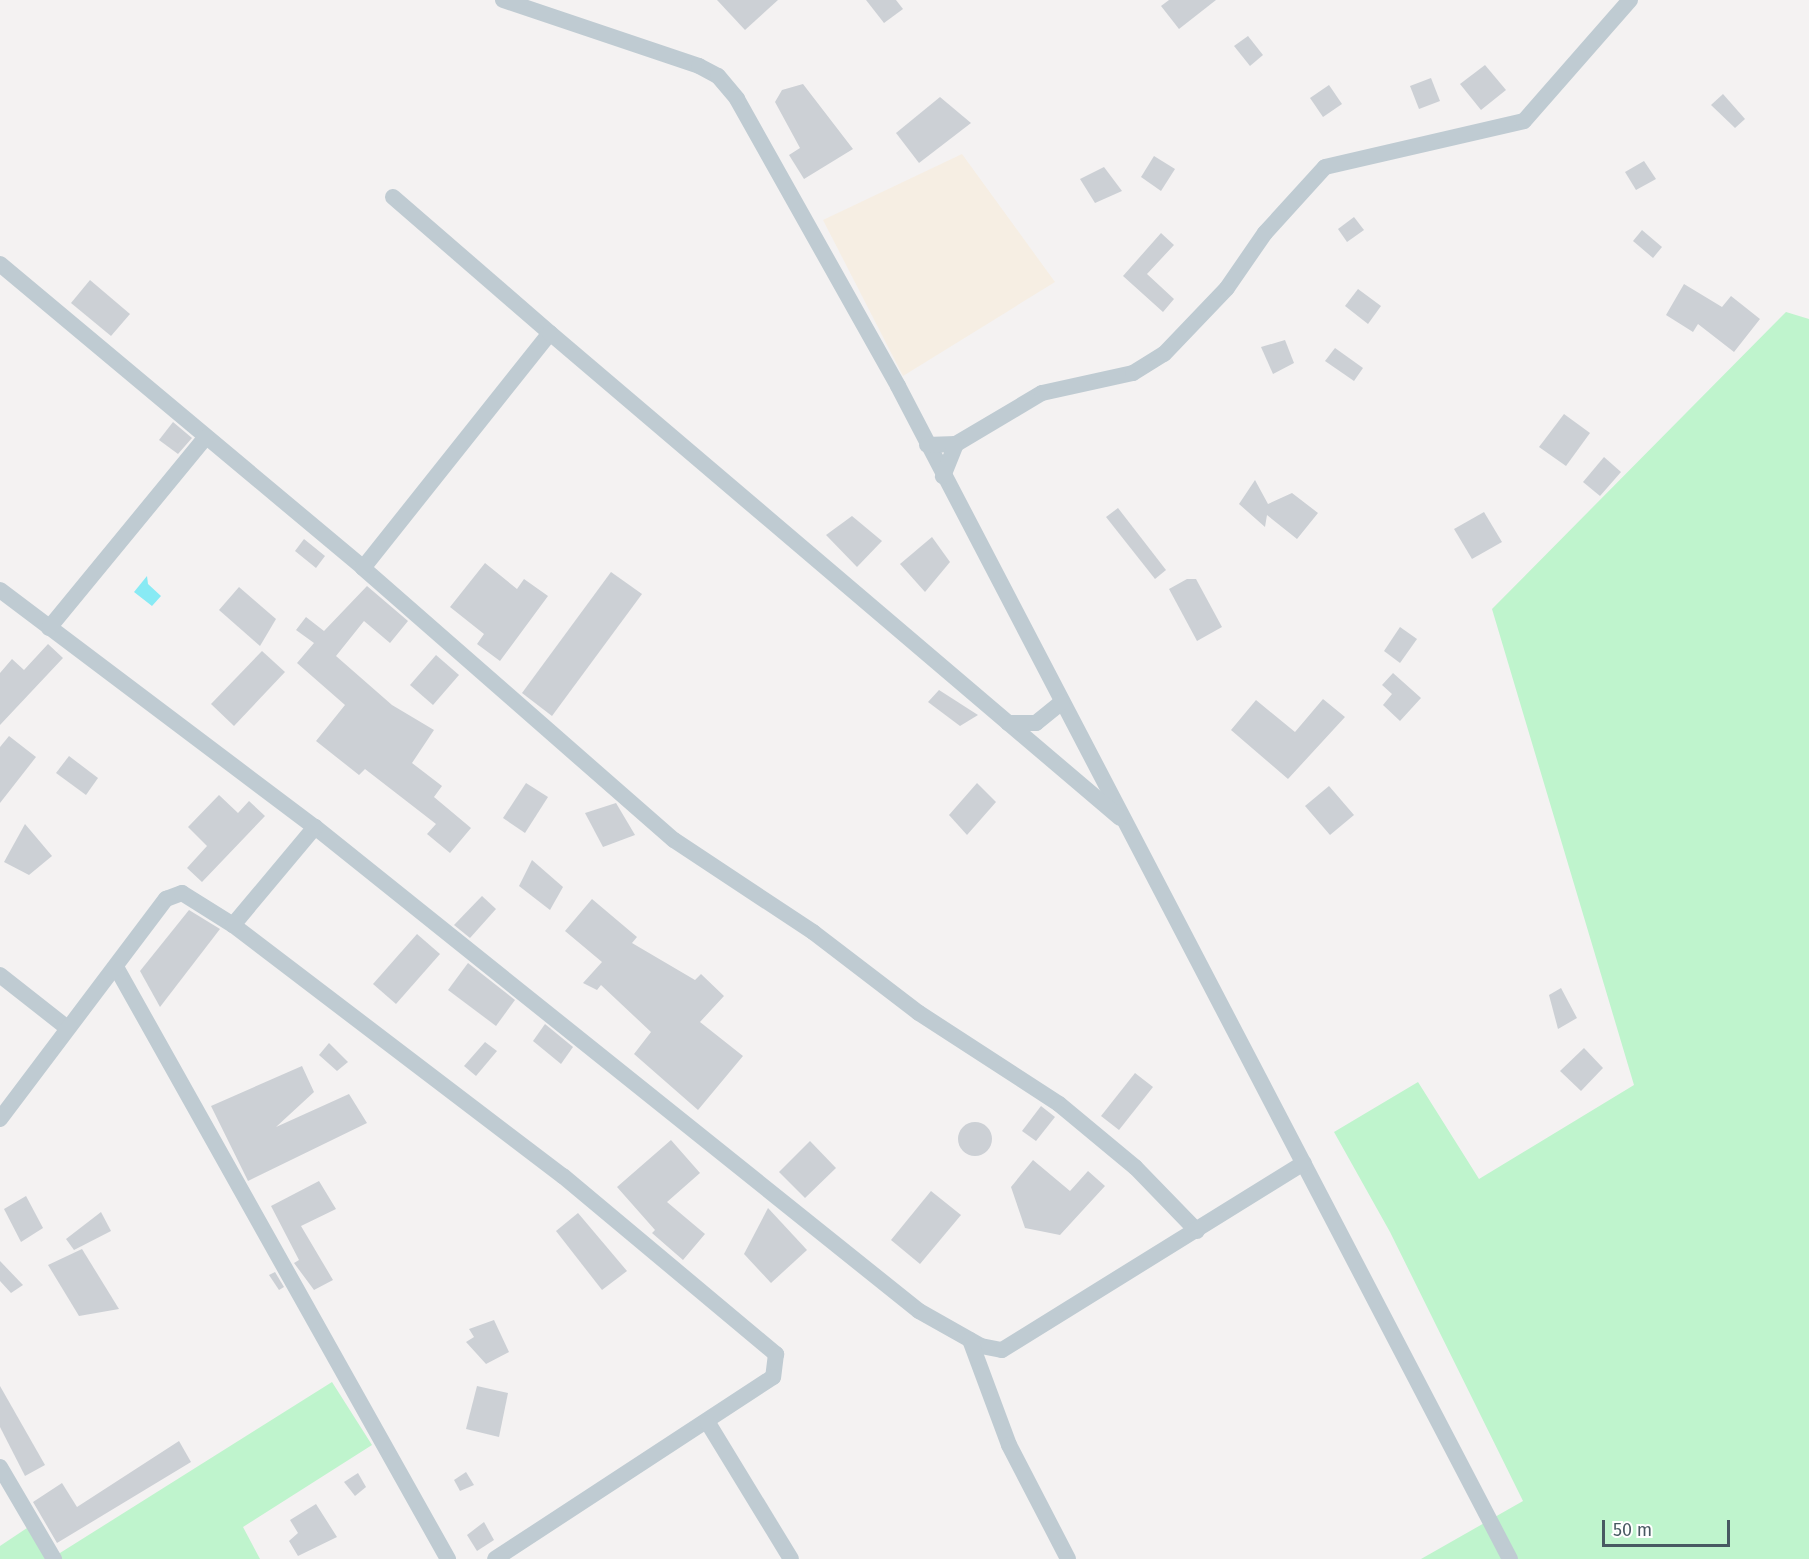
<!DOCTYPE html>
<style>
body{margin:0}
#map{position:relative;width:1809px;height:1559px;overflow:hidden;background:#f4f2f2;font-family:"Fira Sans",sans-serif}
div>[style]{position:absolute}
.green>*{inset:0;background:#bff4cd}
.sand>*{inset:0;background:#f6eee3}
.water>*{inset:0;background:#88eaf4}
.building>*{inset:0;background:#ccd0d5}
.round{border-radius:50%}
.minor>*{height:16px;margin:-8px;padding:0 8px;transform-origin:8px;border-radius:8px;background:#bfcbd2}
span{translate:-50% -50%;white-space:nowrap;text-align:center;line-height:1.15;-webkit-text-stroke:6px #fff;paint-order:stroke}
.scale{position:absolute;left:1602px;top:1520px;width:128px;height:27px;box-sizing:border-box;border:3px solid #485962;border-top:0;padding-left:8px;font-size:18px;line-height:21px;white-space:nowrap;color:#485962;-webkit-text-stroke:4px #fff;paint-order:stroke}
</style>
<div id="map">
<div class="green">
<i style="clip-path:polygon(1786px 312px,1809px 319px,1809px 1559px,1421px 1559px,1523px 1501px,1390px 1232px,1334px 1132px,1418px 1082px,1479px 1179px,1634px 1085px,1492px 609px)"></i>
<i style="clip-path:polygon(332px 1382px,372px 1445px,243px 1527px,260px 1559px,0 1559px,0 1546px,33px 1524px,52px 1558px)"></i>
</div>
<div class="sand">
<i style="clip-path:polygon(962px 154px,1055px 282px,903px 376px,823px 220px)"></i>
</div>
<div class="water">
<i style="clip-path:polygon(147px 576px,148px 584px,161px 596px,152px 606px,134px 592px)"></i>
</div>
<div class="building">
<i style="clip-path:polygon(717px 0,778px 0,745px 30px)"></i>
<i style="clip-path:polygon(866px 0,896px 0,903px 9px,884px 23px)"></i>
<i style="clip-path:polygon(1169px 0,1216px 0,1179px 29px,1161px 6px)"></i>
<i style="clip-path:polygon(1248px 36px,1263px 55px,1250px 66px,1234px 46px)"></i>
<i style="clip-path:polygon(1485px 65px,1506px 90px,1481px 110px,1460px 84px)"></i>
<i style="clip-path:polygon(1431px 78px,1440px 101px,1419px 109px,1410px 86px)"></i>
<i style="clip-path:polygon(803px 84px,853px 149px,804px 179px,789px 155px,800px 148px,775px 102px,782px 90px)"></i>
<i style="clip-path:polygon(1329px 85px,1342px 104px,1323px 117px,1310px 98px)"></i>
<i style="clip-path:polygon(1723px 94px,1745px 119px,1735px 128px,1711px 105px)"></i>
<i style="clip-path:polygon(940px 97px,971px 123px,919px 163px,896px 133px)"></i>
<i style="clip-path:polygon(1154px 156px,1175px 169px,1161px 191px,1141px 177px)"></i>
<i style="clip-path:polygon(1644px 161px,1656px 179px,1636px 190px,1625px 172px)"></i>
<i style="clip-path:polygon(1104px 167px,1122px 191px,1095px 203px,1080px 179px)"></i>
<i style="clip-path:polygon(1354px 217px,1364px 230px,1347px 242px,1338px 229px)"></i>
<i style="clip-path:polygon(1642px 230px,1662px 247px,1653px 258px,1633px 241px)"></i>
<i style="clip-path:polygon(1161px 233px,1174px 245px,1147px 274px,1174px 299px,1163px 312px,1123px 276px)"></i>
<i style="clip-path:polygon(90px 280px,130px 314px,111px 336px,71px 303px)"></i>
<i style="clip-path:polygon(1684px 284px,1722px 307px,1731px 296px,1760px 319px,1734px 352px,1698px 324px,1693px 332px,1666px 315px)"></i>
<i style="clip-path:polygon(1358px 289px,1381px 306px,1368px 324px,1345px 306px)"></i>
<i style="clip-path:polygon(1285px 340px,1294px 363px,1273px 374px,1261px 347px)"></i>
<i style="clip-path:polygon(1335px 348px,1363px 368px,1354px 381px,1325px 361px)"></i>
<i style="clip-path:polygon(1564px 414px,1590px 433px,1566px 466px,1539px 447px)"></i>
<i style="clip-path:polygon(173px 422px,192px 438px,178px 454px,159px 440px)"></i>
<i style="clip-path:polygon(1604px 457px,1621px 472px,1600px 496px,1583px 482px)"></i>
<i style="clip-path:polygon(1255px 480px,1268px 504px,1292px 493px,1318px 513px,1297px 539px,1267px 515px,1265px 527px,1239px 504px)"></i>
<i style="clip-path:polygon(1118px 508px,1166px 570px,1155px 579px,1106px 517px)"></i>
<i style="clip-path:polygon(1484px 512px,1502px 542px,1472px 559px,1454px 529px)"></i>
<i style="clip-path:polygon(852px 516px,882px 541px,857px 567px,826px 535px)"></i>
<i style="clip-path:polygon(932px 537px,950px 562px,925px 592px,900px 564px)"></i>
<i style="clip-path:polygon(304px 539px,325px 556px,316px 568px,295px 551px)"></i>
<i style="clip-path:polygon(485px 563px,517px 589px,524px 579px,548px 596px,500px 661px,477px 644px,484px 634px,450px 607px)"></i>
<i style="clip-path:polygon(611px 572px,642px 594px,552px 716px,522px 693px)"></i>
<i style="clip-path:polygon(1187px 579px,1196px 579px,1222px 627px,1197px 641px,1169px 589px)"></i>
<i style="clip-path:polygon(367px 586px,408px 621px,390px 643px,364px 621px,336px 656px,392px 705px,434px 730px,412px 763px,442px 786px,434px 797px,471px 828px,450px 853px,427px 834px,436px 824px,365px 769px,359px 775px,316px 741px,345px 705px,297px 663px,314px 643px,296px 630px,306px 617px,324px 631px)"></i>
<i style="clip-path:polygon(239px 587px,276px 619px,260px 646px,219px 610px)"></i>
<i style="clip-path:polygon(1400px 627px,1417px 639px,1400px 663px,1384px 651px)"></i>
<i style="clip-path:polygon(48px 644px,63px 658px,0 725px,0 673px,12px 659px,24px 670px)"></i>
<i style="clip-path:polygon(262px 651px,285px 672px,234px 726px,211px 704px)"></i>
<i style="clip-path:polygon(436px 655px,459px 675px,433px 705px,410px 685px)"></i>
<i style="clip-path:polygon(1393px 673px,1421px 698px,1400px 721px,1383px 705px,1392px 694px,1382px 685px)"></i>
<i style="clip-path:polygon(939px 690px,978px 715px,960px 726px,928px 702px)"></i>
<i style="clip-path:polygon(1323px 699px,1345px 717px,1288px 779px,1231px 730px,1256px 700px,1295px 732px)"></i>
<i style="clip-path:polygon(9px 736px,36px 757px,0 803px,0 747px)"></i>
<i style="clip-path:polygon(69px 756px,98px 778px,86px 795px,56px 773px)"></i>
<i style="clip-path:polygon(526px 783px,548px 797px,525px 833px,503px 818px)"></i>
<i style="clip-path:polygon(977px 783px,996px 802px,967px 835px,949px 815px)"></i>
<i style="clip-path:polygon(1329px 786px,1354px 815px,1330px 835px,1305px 806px)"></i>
<i style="clip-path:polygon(219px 795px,238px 813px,249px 801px,265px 816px,202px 882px,187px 868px,207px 846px,188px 827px)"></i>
<i style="clip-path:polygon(616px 803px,635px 835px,603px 847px,585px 813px)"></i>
<i style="clip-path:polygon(25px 824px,52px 856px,29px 875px,4px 862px)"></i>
<i style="clip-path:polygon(532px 860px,563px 887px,550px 910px,519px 886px)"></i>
<i style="clip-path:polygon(482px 896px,496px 909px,470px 938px,454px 925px)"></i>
<i style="clip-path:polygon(592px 899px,637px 937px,632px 943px,695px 980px,701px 974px,724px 996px,700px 1022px,743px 1056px,698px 1110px,634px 1054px,651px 1032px,601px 985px,597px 990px,583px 983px,602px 962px,565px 931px)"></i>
<i style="clip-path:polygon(189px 910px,220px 929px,160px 1007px,140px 971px)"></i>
<i style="clip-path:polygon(417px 934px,440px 954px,396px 1004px,373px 984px)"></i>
<i style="clip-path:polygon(468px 963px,515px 1000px,496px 1026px,448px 990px)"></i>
<i style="clip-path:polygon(1561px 988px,1577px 1018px,1558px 1029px,1549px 995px)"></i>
<i style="clip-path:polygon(545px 1024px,573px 1047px,561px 1064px,533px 1041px)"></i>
<i style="clip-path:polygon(485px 1042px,497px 1051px,476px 1076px,464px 1066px)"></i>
<i style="clip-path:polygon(329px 1043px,348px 1062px,337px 1071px,319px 1055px)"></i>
<i style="clip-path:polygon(1584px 1048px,1603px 1068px,1581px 1091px,1560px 1071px)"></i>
<i style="clip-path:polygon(302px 1066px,314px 1092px,276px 1127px,349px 1094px,367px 1123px,248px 1181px,211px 1106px)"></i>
<i style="clip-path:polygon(1135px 1073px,1153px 1087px,1119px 1130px,1101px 1116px)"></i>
<i style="clip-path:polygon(1041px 1106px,1055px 1117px,1036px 1141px,1022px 1131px)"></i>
<i class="round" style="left:958px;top:1122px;width:34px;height:34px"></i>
<i style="clip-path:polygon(671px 1140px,700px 1173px,667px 1202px,705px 1234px,683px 1260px,652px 1233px,655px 1230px,617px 1187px)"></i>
<i style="clip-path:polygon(810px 1141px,836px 1168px,805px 1198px,779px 1172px)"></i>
<i style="clip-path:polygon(1033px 1160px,1070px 1191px,1088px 1171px,1105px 1186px,1060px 1235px,1025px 1228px,1011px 1187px)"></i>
<i style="clip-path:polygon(319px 1181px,336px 1209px,301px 1226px,333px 1280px,314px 1290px,294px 1263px,299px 1260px,271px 1206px)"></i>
<i style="clip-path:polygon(931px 1191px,961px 1215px,920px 1264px,891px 1240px)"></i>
<i style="clip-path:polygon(26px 1196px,43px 1228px,21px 1242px,4px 1209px)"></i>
<i style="clip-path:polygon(768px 1208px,807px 1250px,771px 1283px,744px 1254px)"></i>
<i style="clip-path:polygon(101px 1212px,111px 1231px,74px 1250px,66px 1239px)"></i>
<i style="clip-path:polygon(578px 1213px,627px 1271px,602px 1290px,556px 1231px)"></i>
<i style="clip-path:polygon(82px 1249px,119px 1309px,79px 1316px,48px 1265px)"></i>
<i style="clip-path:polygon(0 1261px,23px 1285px,11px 1293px,0 1281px)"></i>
<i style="clip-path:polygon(275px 1272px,284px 1287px,279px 1290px,269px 1275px)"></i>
<i style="clip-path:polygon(494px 1320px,509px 1352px,486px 1364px,466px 1342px,474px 1337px,469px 1329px)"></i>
<i style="clip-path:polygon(0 1386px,45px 1465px,25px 1476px,0 1427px)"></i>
<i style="clip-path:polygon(477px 1386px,508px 1393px,499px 1437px,466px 1429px)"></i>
<i style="clip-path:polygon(179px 1441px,191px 1462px,57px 1543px,33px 1502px,62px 1483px,77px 1507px)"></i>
<i style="clip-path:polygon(466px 1472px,474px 1485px,460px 1491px,454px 1480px)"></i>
<i style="clip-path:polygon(358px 1473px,366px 1487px,355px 1496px,344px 1482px)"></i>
<i style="clip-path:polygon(316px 1504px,337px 1537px,298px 1556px,289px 1541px,298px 1533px,290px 1520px)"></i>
<i style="clip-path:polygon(484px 1522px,494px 1540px,477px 1551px,467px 1535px)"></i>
</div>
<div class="minor">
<i style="left:503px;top:0;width:207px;rotate:18.6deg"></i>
<i style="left:699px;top:66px;width:21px;rotate:28deg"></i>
<i style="left:718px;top:76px;width:30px;rotate:50deg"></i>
<i style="left:737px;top:99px;width:329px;rotate:60.7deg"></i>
<i style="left:898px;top:386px;width:1323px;rotate:62.45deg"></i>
<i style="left:393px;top:197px;width:208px;rotate:40.9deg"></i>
<i style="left:0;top:264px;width:473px;rotate:39.9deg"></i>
<i style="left:363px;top:568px;width:413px;rotate:41.2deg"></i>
<i style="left:674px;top:840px;width:167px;rotate:33.5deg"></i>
<i style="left:813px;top:932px;width:133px;rotate:37.4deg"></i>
<i style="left:919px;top:1013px;width:167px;rotate:33deg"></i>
<i style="left:1059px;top:1104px;width:99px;rotate:39.7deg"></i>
<i style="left:1135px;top:1167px;width:89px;rotate:45.9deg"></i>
<i style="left:956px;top:444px;width:100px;rotate:-30.7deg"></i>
<i style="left:1042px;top:393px;width:93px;rotate:-12.4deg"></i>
<i style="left:1133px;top:373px;width:36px;rotate:-32deg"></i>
<i style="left:1164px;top:354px;width:91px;rotate:-46.3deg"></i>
<i style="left:1227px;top:288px;width:67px;rotate:-55.4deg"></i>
<i style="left:1265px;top:233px;width:89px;rotate:-47.7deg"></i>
<i style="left:1325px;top:167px;width:204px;rotate:-13deg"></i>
<i style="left:1524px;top:121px;width:161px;rotate:-48.8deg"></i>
<i style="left:927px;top:445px;width:29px;rotate:-2deg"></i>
<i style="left:956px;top:444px;width:35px;rotate:112deg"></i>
<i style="left:363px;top:568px;width:300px;rotate:-51.5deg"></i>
<i style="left:550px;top:333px;width:748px;rotate:40.39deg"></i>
<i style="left:0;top:590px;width:394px;rotate:37deg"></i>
<i style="left:315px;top:827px;width:774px;rotate:38.71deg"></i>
<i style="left:919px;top:1311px;width:71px;rotate:29.4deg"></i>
<i style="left:981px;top:1346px;width:21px;rotate:11deg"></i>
<i style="left:1002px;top:1350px;width:355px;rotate:-31.8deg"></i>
<i style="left:49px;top:628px;width:247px;rotate:-50.6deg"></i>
<i style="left:1008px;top:723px;width:28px"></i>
<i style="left:1036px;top:723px;width:33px;rotate:-39deg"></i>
<i style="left:233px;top:925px;width:415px;rotate:37.3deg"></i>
<i style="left:563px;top:1176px;width:278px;rotate:39.9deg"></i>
<i style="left:776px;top:1354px;width:23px;rotate:97deg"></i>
<i style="left:773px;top:1377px;width:332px;rotate:146.8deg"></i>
<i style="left:116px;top:967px;width:679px;rotate:60.72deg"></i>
<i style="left:0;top:975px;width:84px;rotate:38.2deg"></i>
<i style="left:0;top:1119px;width:276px;rotate:-53deg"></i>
<i style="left:166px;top:899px;width:17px;rotate:-21deg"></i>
<i style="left:182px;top:893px;width:60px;rotate:32.1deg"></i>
<i style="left:233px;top:925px;width:128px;rotate:-50.1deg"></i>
<i style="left:970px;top:1340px;width:112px;rotate:69.6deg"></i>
<i style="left:1009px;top:1445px;width:128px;rotate:62.6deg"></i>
<i style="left:708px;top:1423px;width:159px;rotate:58.6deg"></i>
<i style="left:0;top:1467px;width:107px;rotate:59.6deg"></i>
</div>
<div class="scale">50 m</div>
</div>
